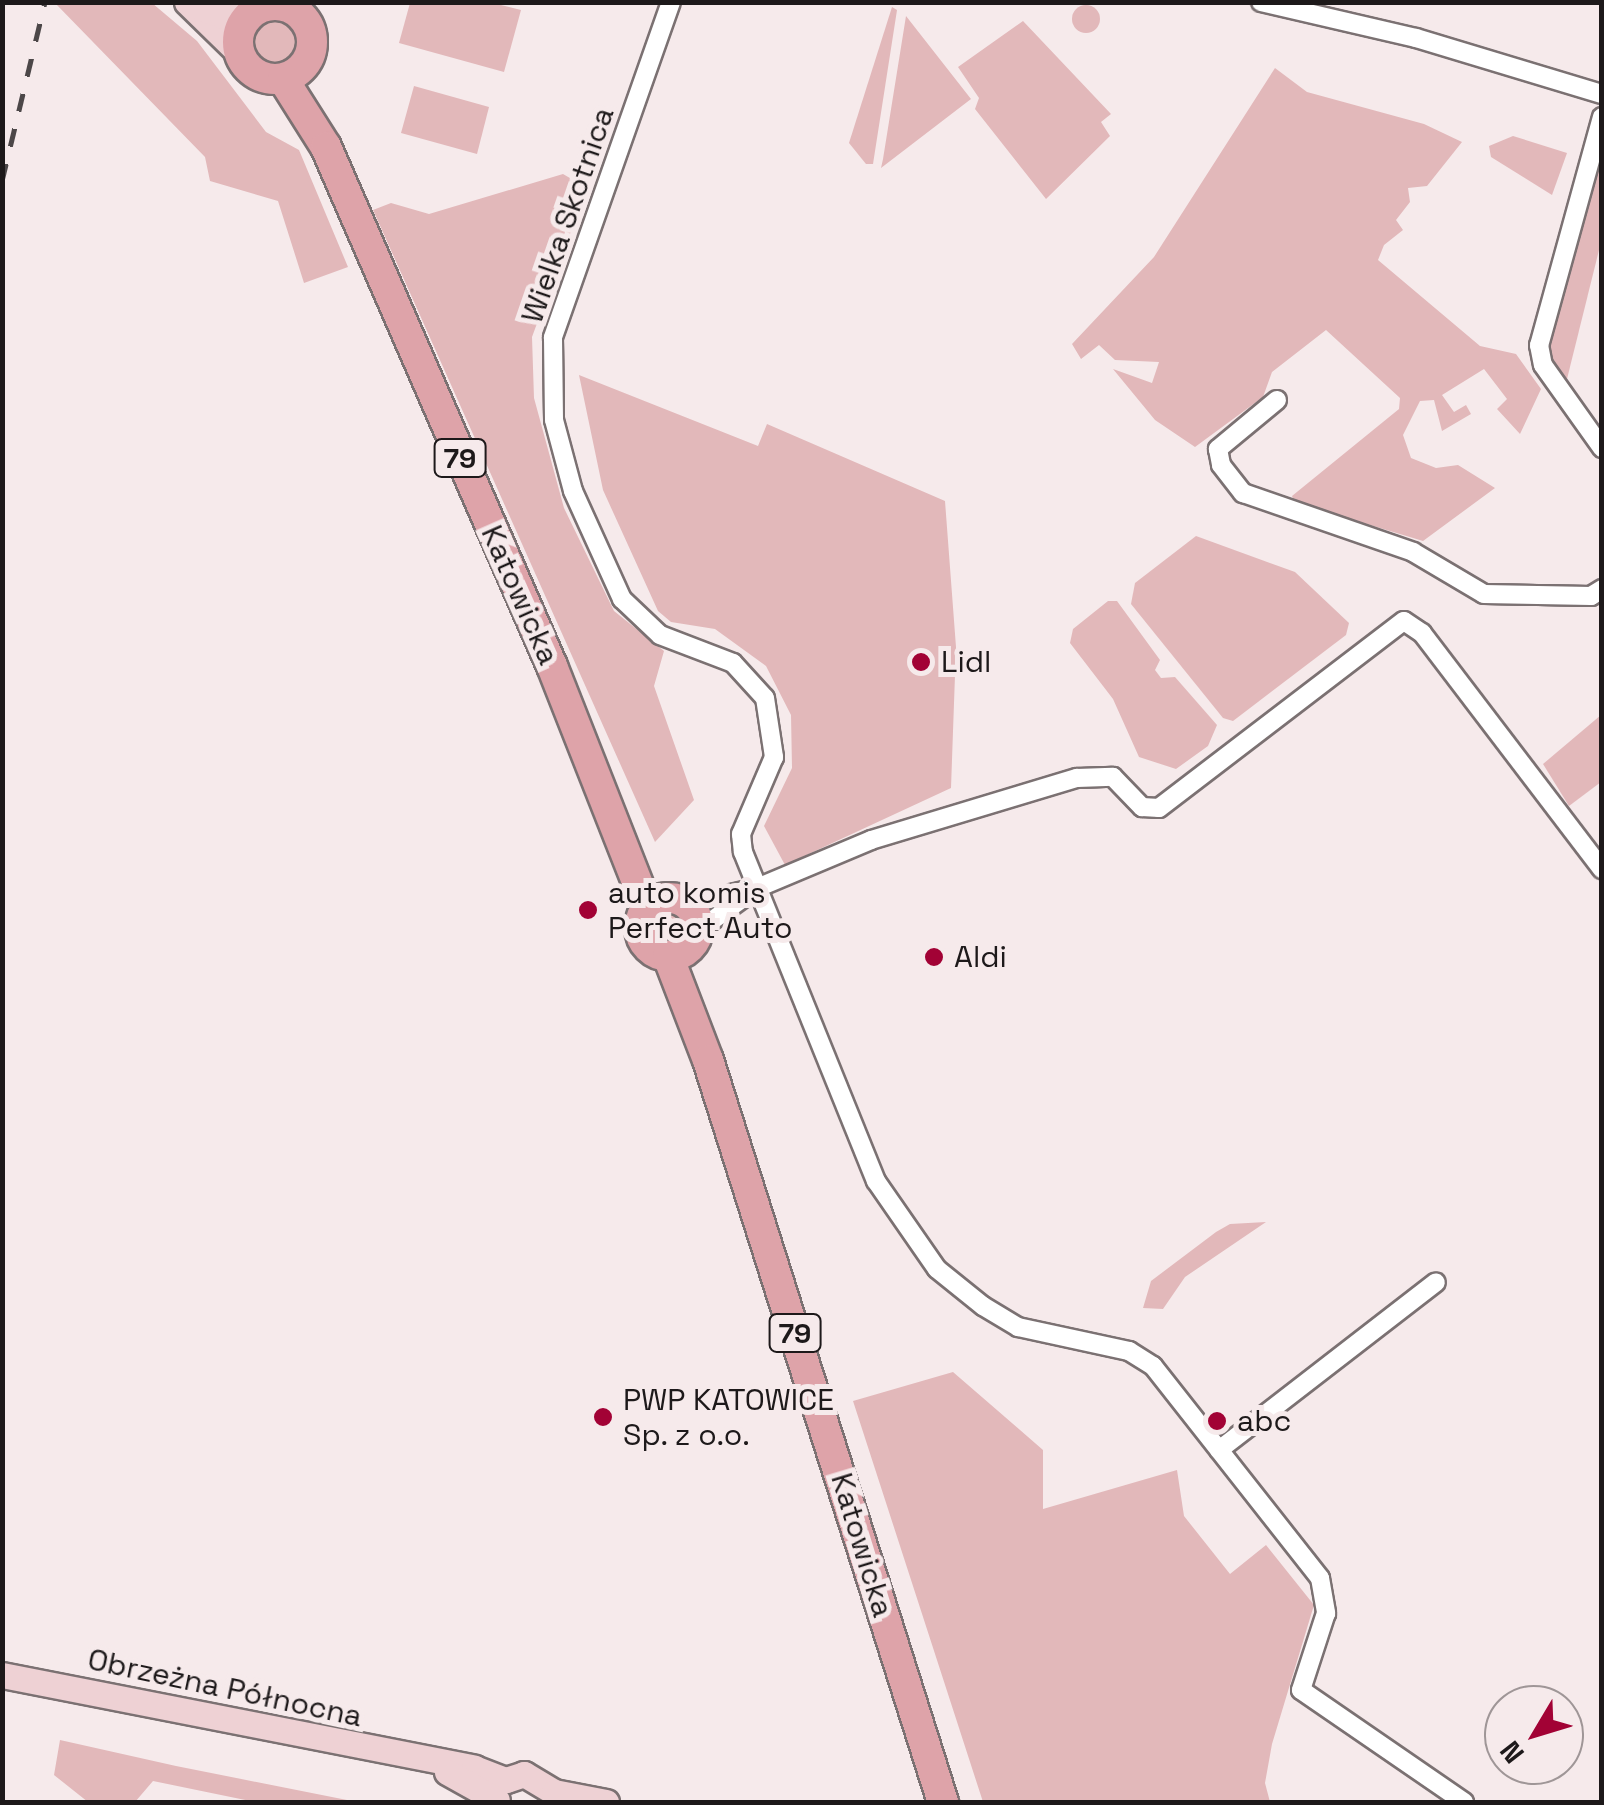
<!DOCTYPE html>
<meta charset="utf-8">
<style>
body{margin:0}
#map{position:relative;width:1604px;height:1805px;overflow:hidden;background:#f6eaeb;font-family:"Space Grotesk",sans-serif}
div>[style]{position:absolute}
.green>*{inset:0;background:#e2b8ba}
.round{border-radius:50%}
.roads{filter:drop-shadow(2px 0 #7b7172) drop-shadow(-2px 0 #7b7172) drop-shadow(0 2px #7b7172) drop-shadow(0 -2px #7b7172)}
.street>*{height:18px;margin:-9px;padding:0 9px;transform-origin:9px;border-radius:9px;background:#fff}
.secondary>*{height:25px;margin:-12.5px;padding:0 12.5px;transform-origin:12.5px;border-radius:12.5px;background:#eed1d4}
.primary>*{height:30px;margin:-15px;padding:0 15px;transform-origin:15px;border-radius:15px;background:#dea3a9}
.primary>.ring{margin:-15px;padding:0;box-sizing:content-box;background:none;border:30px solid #dea3a9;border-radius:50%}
.rail>*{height:5px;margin-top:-2.5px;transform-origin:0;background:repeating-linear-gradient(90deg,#4c4748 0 18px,transparent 0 36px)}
.dots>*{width:28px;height:28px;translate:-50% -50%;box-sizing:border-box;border:5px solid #f6eaeb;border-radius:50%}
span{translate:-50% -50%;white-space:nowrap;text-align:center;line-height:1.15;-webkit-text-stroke:10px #f6eaeb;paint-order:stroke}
.shield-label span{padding:2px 8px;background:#f6eaeb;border:2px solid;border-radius:8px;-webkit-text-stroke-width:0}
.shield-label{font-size:28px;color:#1d191a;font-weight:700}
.street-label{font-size:30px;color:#1d191a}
.poi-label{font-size:30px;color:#1d191a}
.left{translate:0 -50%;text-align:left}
.frame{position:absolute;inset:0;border:5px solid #1d191a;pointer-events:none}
.north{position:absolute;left:1484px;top:1685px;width:100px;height:100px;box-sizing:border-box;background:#f6eaeb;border:2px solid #9f9697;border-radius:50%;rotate:232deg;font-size:28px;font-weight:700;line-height:40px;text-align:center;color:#1d191a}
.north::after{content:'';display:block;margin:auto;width:35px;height:45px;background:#a20235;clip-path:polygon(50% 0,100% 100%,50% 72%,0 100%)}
</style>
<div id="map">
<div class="green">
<i style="clip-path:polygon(55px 3px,152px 3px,197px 41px,266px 132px,299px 150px,348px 267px,304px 283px,278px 201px,210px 181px,205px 157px)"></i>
<i style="clip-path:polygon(410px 3px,493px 3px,521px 10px,504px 72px,399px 43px)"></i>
<i class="round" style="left:1072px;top:5px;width:28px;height:28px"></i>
<i style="clip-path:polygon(892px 7px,897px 10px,873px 164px,866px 164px,849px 143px)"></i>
<i style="clip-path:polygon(906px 16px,971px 99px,881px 168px,883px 159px)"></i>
<i class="round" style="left:253px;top:21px;width:46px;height:46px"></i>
<i style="clip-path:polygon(1023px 21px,1111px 114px,1101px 122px,1110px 136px,1046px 199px,975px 109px,979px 98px,958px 67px)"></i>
<i style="clip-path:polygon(1275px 68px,1307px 92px,1424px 124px,1462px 142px,1427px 186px,1408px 188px,1410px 202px,1396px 220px,1403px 230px,1384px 245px,1378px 260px,1480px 346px,1516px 354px,1541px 389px,1520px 434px,1497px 409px,1507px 399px,1484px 369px,1442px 395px,1454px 412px,1466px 405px,1471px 414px,1442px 431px,1434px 400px,1420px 401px,1403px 435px,1411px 458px,1436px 468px,1458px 465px,1495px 488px,1423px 541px,1294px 502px,1292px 496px,1399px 409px,1400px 398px,1326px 330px,1272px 372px,1263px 397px,1195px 447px,1155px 420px,1113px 369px,1152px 383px,1159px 362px,1115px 360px,1099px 345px,1081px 359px,1072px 344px,1154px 257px)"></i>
<i style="clip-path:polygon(414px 86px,489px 107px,477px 154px,401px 133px)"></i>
<i style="clip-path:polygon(1513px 136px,1567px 153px,1552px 195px,1491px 157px,1489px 146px)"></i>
<i style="clip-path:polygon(1601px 149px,1601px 242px,1567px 379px,1559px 376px,1548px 346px)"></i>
<i style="clip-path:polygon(563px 174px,587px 188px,532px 337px,534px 398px,564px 508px,614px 611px,664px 651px,654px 686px,694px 800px,655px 842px,373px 210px,391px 203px,429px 214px)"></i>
<i style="clip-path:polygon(579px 375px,758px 446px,767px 424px,945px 501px,956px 647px,951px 788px,785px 865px,764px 826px,792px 768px,791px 715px,766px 666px,715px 629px,671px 622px,658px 611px,603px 490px)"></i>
<i style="clip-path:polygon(1196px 536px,1295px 572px,1349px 623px,1346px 635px,1233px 721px,1223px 718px,1131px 604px,1135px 583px)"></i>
<i style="clip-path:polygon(1108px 601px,1117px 601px,1160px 660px,1155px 670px,1161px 678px,1175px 677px,1217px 725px,1208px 746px,1176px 769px,1139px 757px,1113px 699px,1070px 643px,1073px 629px)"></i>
<i style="clip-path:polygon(1601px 715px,1601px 782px,1569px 806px,1543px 764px)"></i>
<i class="round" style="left:656px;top:913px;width:28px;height:28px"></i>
<i style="clip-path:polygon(1266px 1222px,1185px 1277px,1163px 1309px,1143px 1308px,1151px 1281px,1216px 1232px,1230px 1224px)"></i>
<i style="clip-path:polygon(953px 1372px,1043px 1450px,1043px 1509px,1177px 1470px,1184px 1516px,1230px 1574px,1266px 1545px,1314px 1605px,1272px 1744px,1265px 1783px,1270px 1802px,983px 1802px,853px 1401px)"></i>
<i style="clip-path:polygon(60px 1740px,176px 1766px,357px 1802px,255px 1802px,153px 1781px,135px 1802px,88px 1802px,54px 1775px)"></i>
</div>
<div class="roads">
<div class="street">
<i style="left:671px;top:2px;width:356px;rotate:109.4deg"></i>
<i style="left:553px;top:338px;width:82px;rotate:89.3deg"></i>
<i style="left:554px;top:420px;width:73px;rotate:75deg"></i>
<i style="left:573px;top:491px;width:119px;rotate:65.6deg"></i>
<i style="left:622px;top:599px;width:52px;rotate:43.5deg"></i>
<i style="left:660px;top:635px;width:78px;rotate:21deg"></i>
<i style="left:733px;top:663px;width:47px;rotate:47.6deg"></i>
<i style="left:765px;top:698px;width:60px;rotate:81.3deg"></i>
<i style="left:774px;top:757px;width:84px;rotate:113.2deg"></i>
<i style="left:741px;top:834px;width:18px;rotate:84deg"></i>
<i style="left:743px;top:852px;width:355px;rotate:68deg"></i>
<i style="left:876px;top:1181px;width:107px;rotate:55.3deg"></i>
<i style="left:937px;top:1269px;width:59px;rotate:38.8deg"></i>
<i style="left:983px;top:1306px;width:41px;rotate:31deg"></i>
<i style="left:1018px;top:1327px;width:114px;rotate:12.2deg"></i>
<i style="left:1129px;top:1351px;width:28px;rotate:32deg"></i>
<i style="left:1153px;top:1366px;width:270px;rotate:51.8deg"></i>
<i style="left:1320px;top:1578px;width:36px;rotate:80deg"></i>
<i style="left:1326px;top:1613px;width:81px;rotate:108deg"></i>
<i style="left:1301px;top:1690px;width:198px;rotate:34.5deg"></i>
<i style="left:1261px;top:2px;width:159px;rotate:13.1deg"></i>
<i style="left:1416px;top:38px;width:194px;rotate:16.8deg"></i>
<i style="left:1602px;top:117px;width:237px;rotate:105.4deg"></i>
<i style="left:1539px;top:345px;width:20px;rotate:79deg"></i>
<i style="left:1543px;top:365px;width:102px;rotate:54.6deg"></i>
<i style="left:1277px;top:400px;width:77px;rotate:140.3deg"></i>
<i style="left:1218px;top:449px;width:16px;rotate:79deg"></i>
<i style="left:1221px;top:465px;width:36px;rotate:52deg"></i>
<i style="left:1243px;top:493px;width:180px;rotate:19.1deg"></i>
<i style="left:1413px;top:552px;width:82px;rotate:30.6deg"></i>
<i style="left:1484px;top:594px;width:107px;rotate:1.1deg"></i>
<i style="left:1591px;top:596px;width:13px;rotate:-32deg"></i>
<i style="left:688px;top:904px;width:70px;rotate:-13.2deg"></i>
<i style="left:699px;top:930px;width:72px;rotate:-35.9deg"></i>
<i style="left:757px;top:888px;width:124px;rotate:-22.8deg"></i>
<i style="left:871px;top:840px;width:215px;rotate:-16.8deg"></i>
<i style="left:1077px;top:778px;width:36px;rotate:-2deg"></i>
<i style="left:1113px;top:777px;width:42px;rotate:46deg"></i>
<i style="left:1142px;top:807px;width:17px;rotate:3deg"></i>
<i style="left:1159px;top:808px;width:308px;rotate:-37.4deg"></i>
<i style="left:1404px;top:621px;width:22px;rotate:34deg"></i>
<i style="left:1422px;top:633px;width:297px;rotate:52.7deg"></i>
<i style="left:1219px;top:1450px;width:274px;rotate:-37.7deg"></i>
</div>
<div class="secondary">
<i style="left:187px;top:2px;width:71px;rotate:44.4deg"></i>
<i style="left:194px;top:5px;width:30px;rotate:21deg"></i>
<i style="left:222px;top:16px;width:34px;rotate:-10deg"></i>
<i style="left:2px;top:1675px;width:481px;rotate:11.1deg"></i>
<i style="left:474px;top:1768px;width:34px;rotate:21deg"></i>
<i style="left:506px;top:1780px;width:19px;rotate:-18deg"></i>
<i style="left:524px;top:1774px;width:35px;rotate:31deg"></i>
<i style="left:554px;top:1792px;width:53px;rotate:10.9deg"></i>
<i style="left:447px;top:1772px;width:57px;rotate:29.2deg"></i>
</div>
<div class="primary">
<i class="ring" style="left:238px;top:5px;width:44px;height:44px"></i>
<i style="left:283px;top:79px;width:80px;rotate:57.7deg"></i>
<i style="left:326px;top:147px;width:566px;rotate:66.47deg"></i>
<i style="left:552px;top:666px;width:259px;rotate:68.5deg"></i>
<i class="ring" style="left:640px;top:898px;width:28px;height:28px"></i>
<i style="left:668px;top:956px;width:111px;rotate:69deg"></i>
<i style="left:708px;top:1060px;width:778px;rotate:72.43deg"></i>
</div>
</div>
<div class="rail">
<i style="left:2px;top:181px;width:184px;rotate:-76.5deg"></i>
</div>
<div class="dots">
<i style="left:921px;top:662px;background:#a20235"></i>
<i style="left:588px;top:910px;background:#a20235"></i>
<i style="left:934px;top:957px;background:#a20235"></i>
<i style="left:603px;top:1417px;background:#a20235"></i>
<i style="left:1217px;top:1421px;background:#a20235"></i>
</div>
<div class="shield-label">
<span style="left:460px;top:458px">79</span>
<span style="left:795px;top:1333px">79</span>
</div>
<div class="street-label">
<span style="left:568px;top:215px;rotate:-71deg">Wielka Skotnica</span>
<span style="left:520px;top:595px;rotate:66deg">Katowicka</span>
<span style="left:862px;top:1545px;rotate:73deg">Katowicka</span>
<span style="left:225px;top:1688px;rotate:12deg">Obrzeżna Północna</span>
</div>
<div class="poi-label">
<span class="left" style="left:941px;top:662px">Lidl</span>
<span class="left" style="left:608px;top:910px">auto komis<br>Perfect Auto</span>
<span class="left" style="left:954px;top:957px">Aldi</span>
<span class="left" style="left:623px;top:1417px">PWP KATOWICE<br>Sp. z o.o.</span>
<span class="left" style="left:1237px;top:1421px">abc</span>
</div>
<div class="frame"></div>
<div class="north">N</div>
</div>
